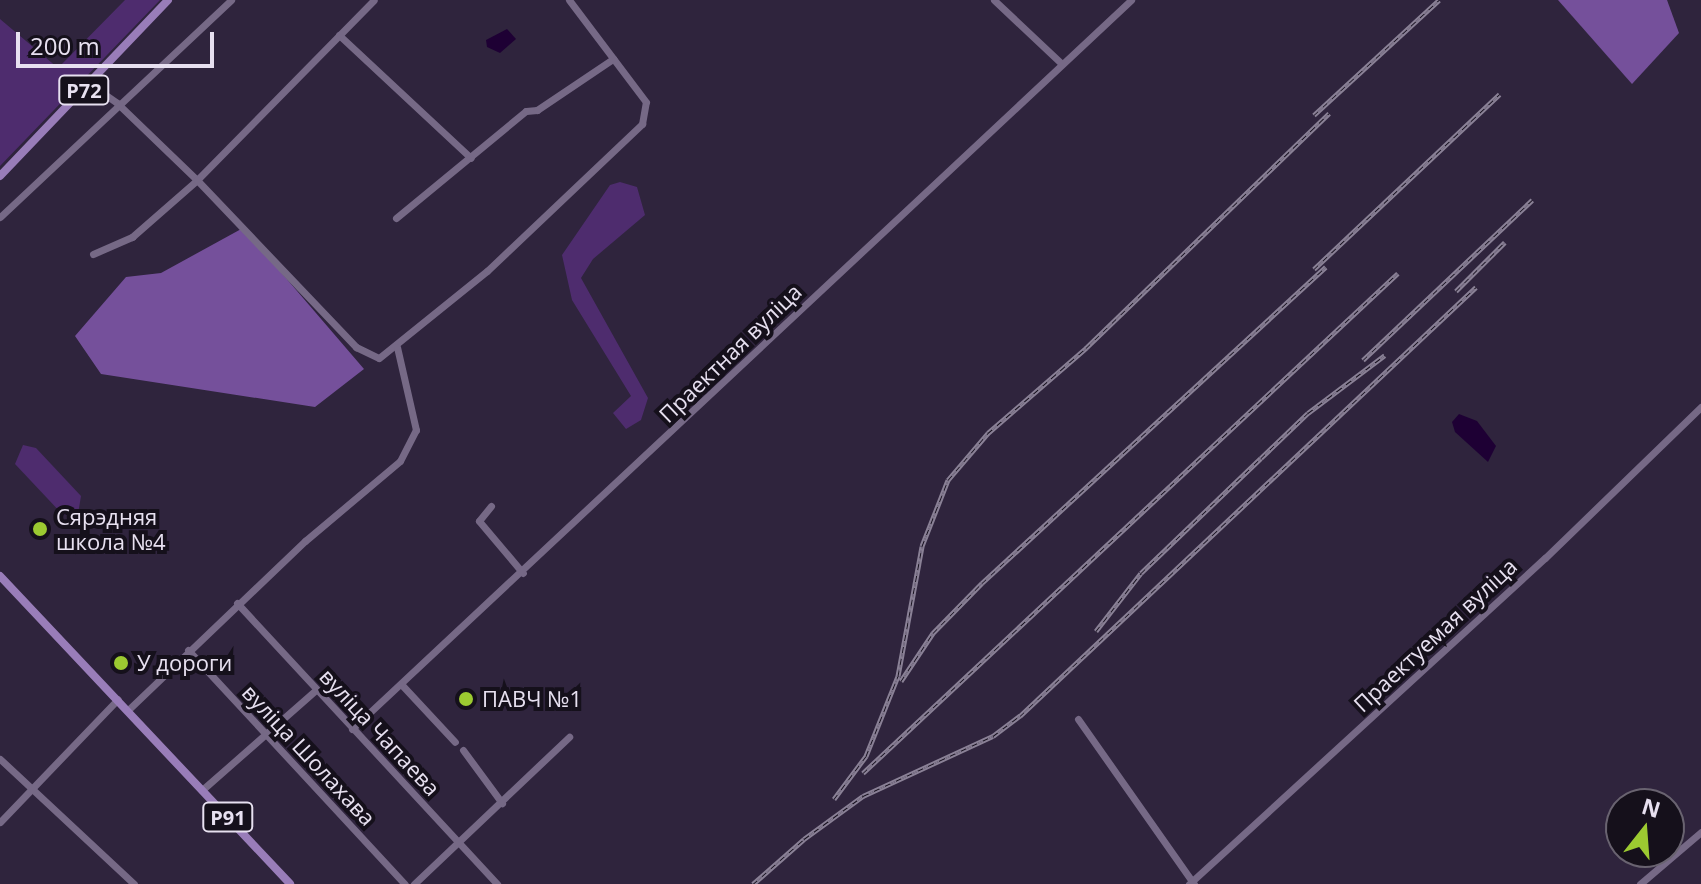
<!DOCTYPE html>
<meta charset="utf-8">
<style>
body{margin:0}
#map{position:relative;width:1701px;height:884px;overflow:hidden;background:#2f243d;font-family:"Open Sans",sans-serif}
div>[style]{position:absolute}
.green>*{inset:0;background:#4e2c6e}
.forest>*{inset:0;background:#75509b}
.water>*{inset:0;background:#1e0034}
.minor>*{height:7px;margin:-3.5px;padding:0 3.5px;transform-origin:3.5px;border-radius:3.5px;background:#766986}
.major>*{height:8px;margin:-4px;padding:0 4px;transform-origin:4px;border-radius:4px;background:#997db9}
.rail>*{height:5px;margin-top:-2.5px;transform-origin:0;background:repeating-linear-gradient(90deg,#15101b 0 6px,#8a8196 0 12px);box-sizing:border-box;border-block:2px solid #8a8196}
.dots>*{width:22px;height:22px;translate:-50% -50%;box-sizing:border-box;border:4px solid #15101b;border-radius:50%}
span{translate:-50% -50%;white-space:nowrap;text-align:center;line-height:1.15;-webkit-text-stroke:8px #15101b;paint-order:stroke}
.shield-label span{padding:2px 6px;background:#15101b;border:2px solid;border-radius:6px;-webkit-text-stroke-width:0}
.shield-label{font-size:20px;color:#e7e0f0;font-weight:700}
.street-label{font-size:22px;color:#e7e0f0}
.poi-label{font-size:22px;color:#e7e0f0}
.left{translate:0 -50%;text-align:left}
.north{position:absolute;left:1605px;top:788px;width:80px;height:80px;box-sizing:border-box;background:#15101b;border:2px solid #696370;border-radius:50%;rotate:17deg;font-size:22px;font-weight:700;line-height:32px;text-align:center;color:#e7e0f0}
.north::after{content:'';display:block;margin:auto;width:28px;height:36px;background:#9cca31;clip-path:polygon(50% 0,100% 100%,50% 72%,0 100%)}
.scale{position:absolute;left:16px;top:32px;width:198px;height:36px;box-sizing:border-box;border:4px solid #e7e0f0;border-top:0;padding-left:10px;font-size:24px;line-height:28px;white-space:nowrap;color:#e7e0f0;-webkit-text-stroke:6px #15101b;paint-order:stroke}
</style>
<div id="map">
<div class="green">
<i style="clip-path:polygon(125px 0,160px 0,0 166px,0 19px,58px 68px)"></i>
<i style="clip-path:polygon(620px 182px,637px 187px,645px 215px,593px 259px,581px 278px,648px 398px,641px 420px,626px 429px,613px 413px,631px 396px,572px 300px,562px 255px,610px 185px)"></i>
<i style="clip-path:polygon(23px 445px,36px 448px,81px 496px,78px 514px,63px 515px,15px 464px)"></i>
</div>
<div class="forest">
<i style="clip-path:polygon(1558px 0,1667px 0,1679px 33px,1632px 84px)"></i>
<i style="clip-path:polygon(243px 228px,364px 369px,315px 407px,101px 374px,75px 336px,126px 277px,161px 273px)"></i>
</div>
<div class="water">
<i style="clip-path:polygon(507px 29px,516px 39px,500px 53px,487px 47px,486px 40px)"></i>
<i style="clip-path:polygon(1459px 414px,1477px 421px,1496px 446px,1488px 462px,1455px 432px,1452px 422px)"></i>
</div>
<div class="minor">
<i style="left:994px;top:0;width:93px;rotate:43.3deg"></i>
<i style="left:339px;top:35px;width:180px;rotate:43deg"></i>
<i style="left:90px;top:84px;width:33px;rotate:35deg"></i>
<i style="left:117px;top:103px;width:111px;rotate:43.9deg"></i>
<i style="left:197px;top:180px;width:252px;rotate:-45.5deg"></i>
<i style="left:0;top:217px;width:317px;rotate:-43.2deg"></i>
<i style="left:396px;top:218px;width:168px;rotate:-39.5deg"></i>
<i style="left:526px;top:111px;width:11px;rotate:-5deg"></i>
<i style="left:537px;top:110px;width:92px;rotate:-33.9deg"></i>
<i style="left:93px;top:254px;width:43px;rotate:-23.6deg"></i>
<i style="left:132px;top:237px;width:86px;rotate:-41.2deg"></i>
<i style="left:197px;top:180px;width:231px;rotate:46.4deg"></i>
<i style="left:356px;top:347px;width:25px;rotate:26deg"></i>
<i style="left:379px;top:358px;width:139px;rotate:-38.9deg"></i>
<i style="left:487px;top:271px;width:214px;rotate:-43.5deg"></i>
<i style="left:642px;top:124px;width:22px;rotate:-80deg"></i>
<i style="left:646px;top:102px;width:128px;rotate:-127deg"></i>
<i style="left:491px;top:506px;width:19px;rotate:129deg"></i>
<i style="left:479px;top:521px;width:68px;rotate:49.8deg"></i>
<i style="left:237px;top:603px;width:383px;rotate:47.2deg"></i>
<i style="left:188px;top:650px;width:319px;rotate:47.2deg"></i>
<i style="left:401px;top:684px;width:79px;rotate:47deg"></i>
<i style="left:128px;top:710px;width:245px;rotate:-43.7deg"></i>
<i style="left:305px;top:541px;width:124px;rotate:-40.1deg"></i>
<i style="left:400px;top:461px;width:35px;rotate:-63deg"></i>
<i style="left:416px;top:430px;width:85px;rotate:-102.9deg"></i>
<i style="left:1078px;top:719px;width:202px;rotate:54.9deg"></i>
<i style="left:352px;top:729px;width:1067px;rotate:-43.1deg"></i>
<i style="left:463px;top:750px;width:66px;rotate:53.7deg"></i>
<i style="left:0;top:759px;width:183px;rotate:43deg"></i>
<i style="left:202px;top:790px;width:152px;rotate:-41.3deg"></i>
<i style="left:0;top:822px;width:170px;rotate:-46.2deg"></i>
<i style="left:414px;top:884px;width:214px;rotate:-43.5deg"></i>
<i style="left:1189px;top:884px;width:483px;rotate:-42.5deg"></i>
<i style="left:1545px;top:558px;width:217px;rotate:-44.1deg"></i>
<i style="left:1640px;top:884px;width:80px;rotate:-40.4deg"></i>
</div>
<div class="major">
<i style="left:0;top:176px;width:243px;rotate:-46.3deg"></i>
<i style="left:0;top:576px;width:423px;rotate:46.7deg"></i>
</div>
<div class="rail">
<i style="left:1314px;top:115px;width:170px;rotate:-42.6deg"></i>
<i style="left:1314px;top:269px;width:255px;rotate:-43.3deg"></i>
<i style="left:1456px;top:291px;width:69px;rotate:-45deg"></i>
<i style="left:1363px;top:360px;width:233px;rotate:-43.4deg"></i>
<i style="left:1096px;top:631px;width:73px;rotate:-52.2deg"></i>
<i style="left:1141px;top:573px;width:166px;rotate:-43.8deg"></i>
<i style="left:1261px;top:458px;width:65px;rotate:-43.8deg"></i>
<i style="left:1308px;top:413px;width:96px;rotate:-37deg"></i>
<i style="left:901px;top:681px;width:58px;rotate:-56.3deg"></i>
<i style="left:933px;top:633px;width:70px;rotate:-45.6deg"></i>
<i style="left:982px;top:583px;width:467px;rotate:-42.6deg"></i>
<i style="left:863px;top:773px;width:732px;rotate:-43.06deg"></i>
<i style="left:834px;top:799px;width:54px;rotate:-53.3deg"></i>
<i style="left:866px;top:756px;width:86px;rotate:-68.2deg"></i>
<i style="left:898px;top:676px;width:132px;rotate:-79.5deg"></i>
<i style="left:922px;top:546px;width:71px;rotate:-68.5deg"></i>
<i style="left:948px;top:480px;width:62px;rotate:-49.6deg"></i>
<i style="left:988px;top:433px;width:130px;rotate:-40.9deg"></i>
<i style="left:1086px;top:348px;width:338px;rotate:-44deg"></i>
<i style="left:753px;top:884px;width:68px;rotate:-41.4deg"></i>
<i style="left:804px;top:839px;width:73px;rotate:-36.1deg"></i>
<i style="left:863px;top:796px;width:143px;rotate:-24.8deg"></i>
<i style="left:993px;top:736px;width:34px;rotate:-37deg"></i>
<i style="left:1020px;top:716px;width:626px;rotate:-43.25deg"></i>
</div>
<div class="dots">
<i style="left:40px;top:529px;background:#9cca31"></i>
<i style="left:121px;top:663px;background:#9cca31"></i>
<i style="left:466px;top:699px;background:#9cca31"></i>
</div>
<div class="shield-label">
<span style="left:84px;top:90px">Р72</span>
<span style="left:228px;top:817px">Р91</span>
</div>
<div class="street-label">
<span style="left:730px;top:353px;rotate:-44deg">Праектная вуліца</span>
<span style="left:1435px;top:635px;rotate:-43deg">Праектуемая вуліца</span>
<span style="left:380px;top:732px;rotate:47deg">вуліца Чапаева</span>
<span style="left:309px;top:755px;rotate:47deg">вуліца Шолахава</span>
</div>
<div class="poi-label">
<span class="left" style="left:56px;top:529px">Сярэдняя<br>школа №4</span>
<span class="left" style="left:137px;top:663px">У дороги</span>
<span class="left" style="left:482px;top:699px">ПАВЧ №1</span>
</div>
<div class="north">N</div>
<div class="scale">200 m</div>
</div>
